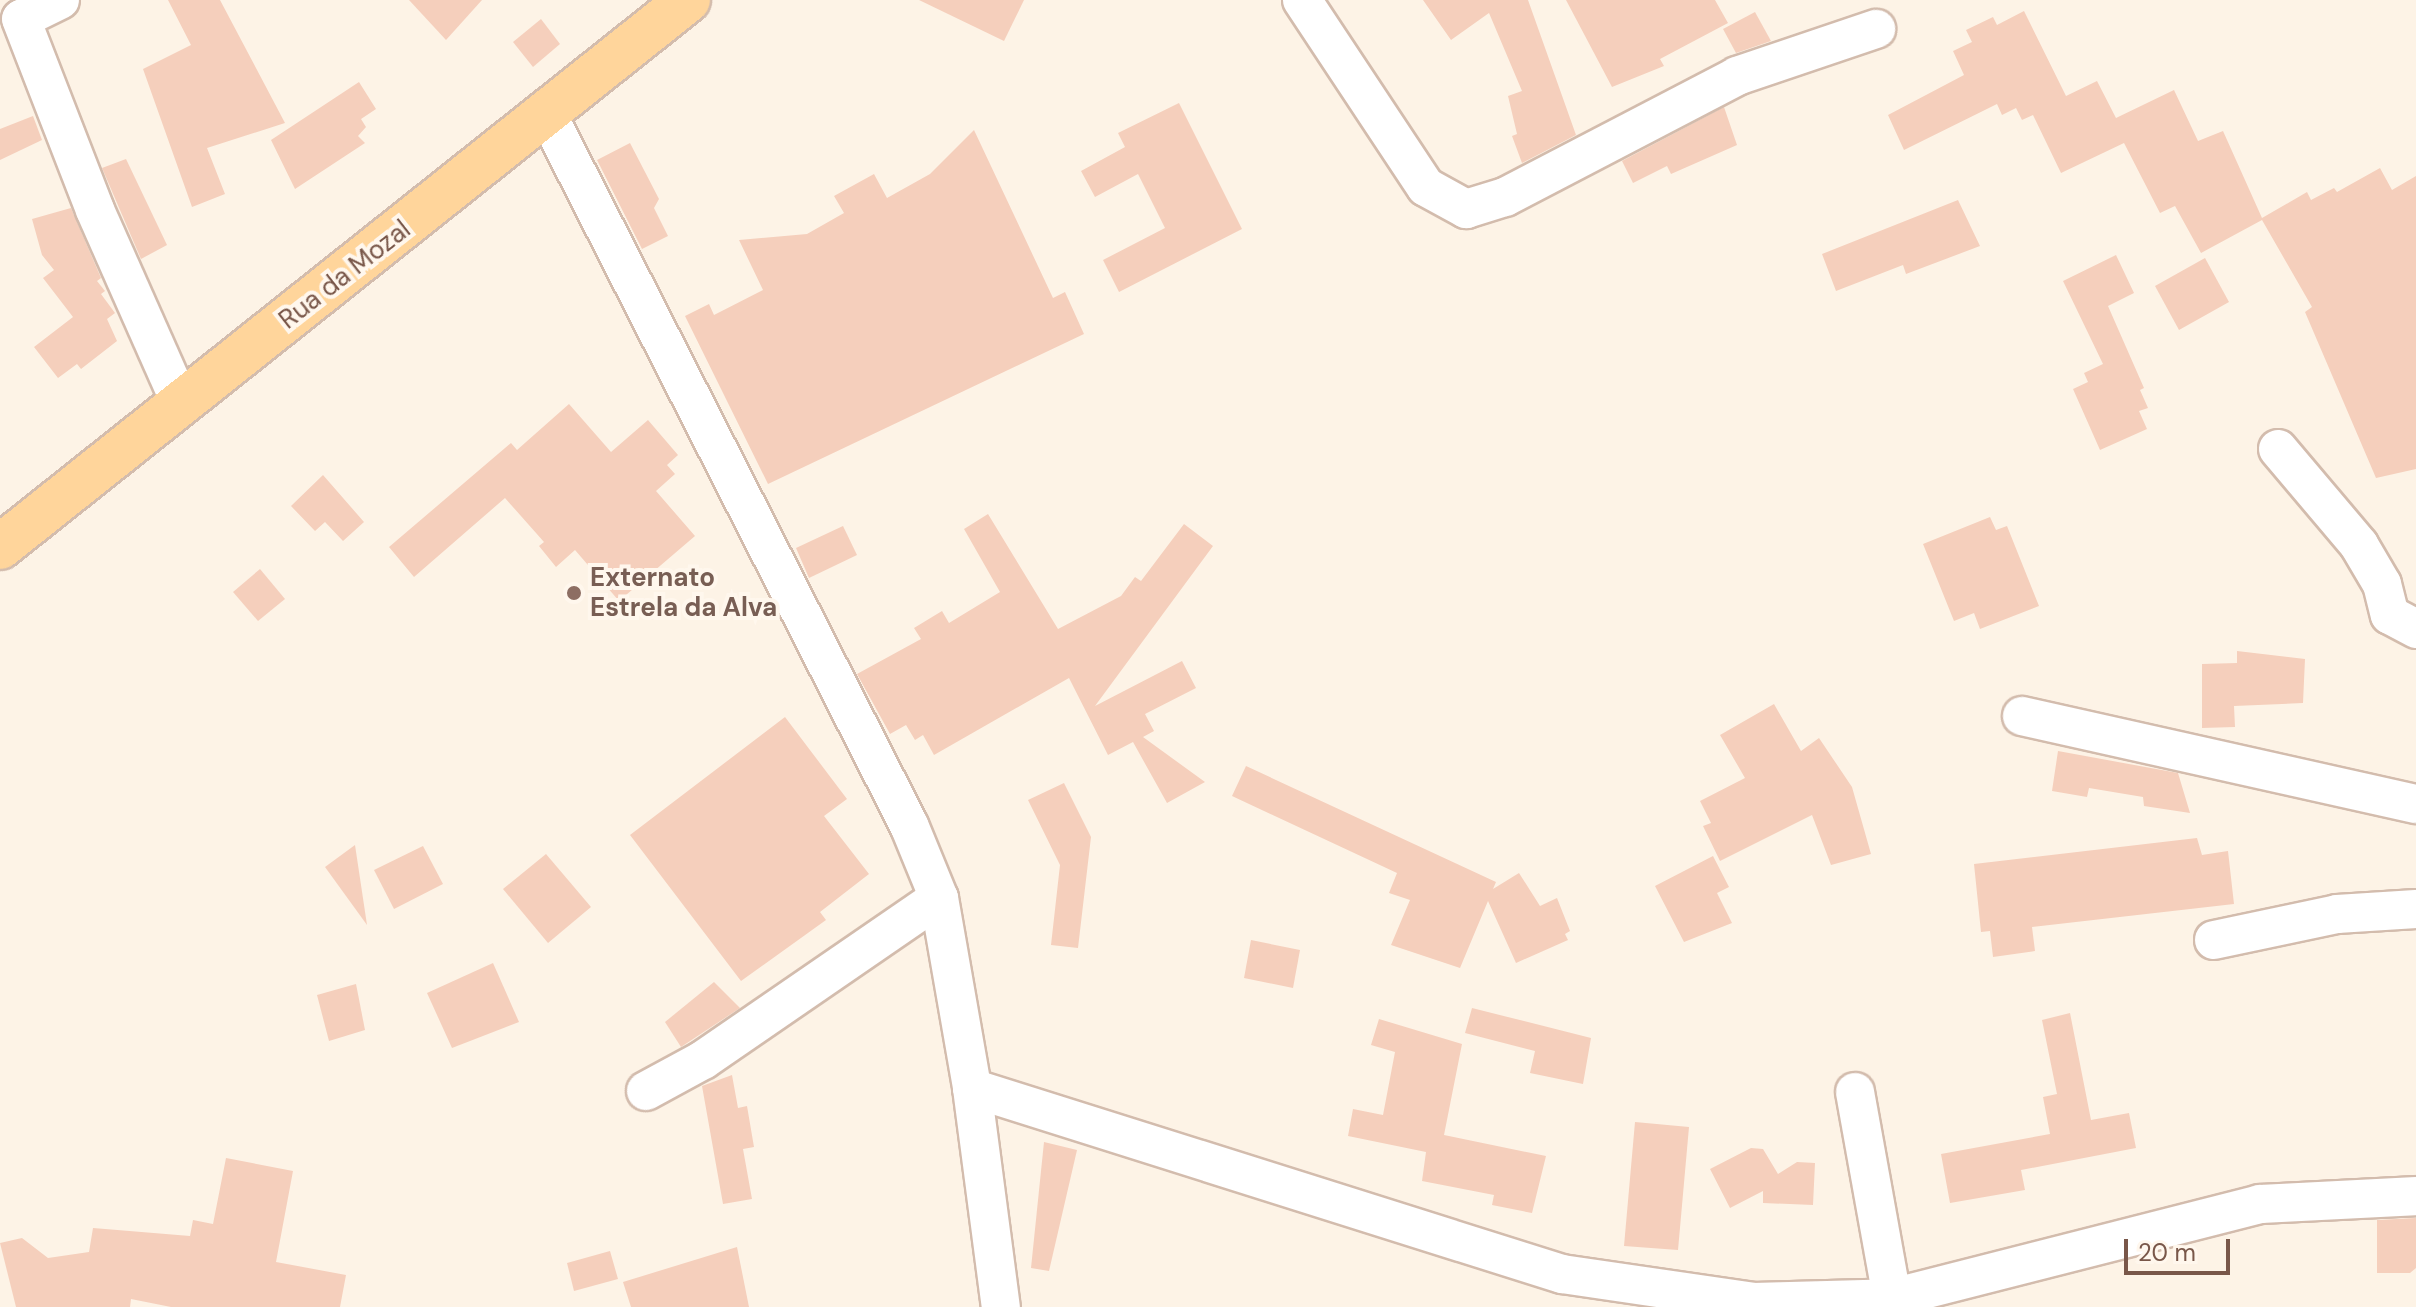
<!DOCTYPE html>
<style>
body{margin:0}
#map{position:relative;width:2416px;height:1307px;overflow:hidden;background:#fdf3e6;font-family:"DM Sans",sans-serif}
div>[style]{position:absolute}
.building>*{inset:0;background:#f5cfbc}
.roads{filter:drop-shadow(2px 0 #d3bcad) drop-shadow(-2px 0 #d3bcad) drop-shadow(0 2px #d3bcad) drop-shadow(0 -2px #d3bcad)}
.minor>*{height:38px;margin:-19px;padding:0 19px;transform-origin:19px;border-radius:19px;background:#fff}
.major>*{height:44px;margin:-22px;padding:0 22px;transform-origin:22px;border-radius:22px;background:#ffd59b}
.dots>*{width:22px;height:22px;translate:-50% -50%;box-sizing:border-box;border:4px solid #fff7ed;border-radius:50%}
span{translate:-50% -50%;white-space:nowrap;text-align:center;line-height:1.15;-webkit-text-stroke:8px #fff7ed;paint-order:stroke}
.street-label{font-size:26px;color:#795749}
.education-label{font-size:26px;color:#785e54;font-weight:700}
.left{translate:0 -50%;text-align:left}
.scale{position:absolute;left:2124px;top:1239px;width:106px;height:36px;box-sizing:border-box;border:4px solid #795749;border-top:0;padding-left:10px;font-size:24px;line-height:28px;white-space:nowrap;color:#795749;-webkit-text-stroke:6px #fff7ed;paint-order:stroke}
</style>
<div id="map">
<div class="building">
<i style="clip-path:polygon(168px 0,220px 0,285px 123px,207px 148px,225px 194px,192px 207px,143px 69px,191px 45px)"></i>
<i style="clip-path:polygon(409px 0,482px 0,446px 40px)"></i>
<i style="clip-path:polygon(919px 0,1024px 0,1004px 41px)"></i>
<i style="clip-path:polygon(1423px 0,1528px 0,1576px 135px,1522px 163px,1512px 136px,1517px 134px,1508px 96px,1522px 91px,1489px 13px,1451px 40px)"></i>
<i style="clip-path:polygon(1566px 0,1715px 0,1728px 23px,1660px 59px,1664px 66px,1612px 87px)"></i>
<i style="clip-path:polygon(2024px 11px,2066px 96px,2097px 81px,2116px 118px,2174px 90px,2198px 141px,2223px 131px,2262px 218px,2307px 192px,2311px 200px,2334px 188px,2337px 192px,2380px 168px,2392px 190px,2416px 176px,2416px 469px,2376px 478px,2305px 312px,2312px 307px,2262px 220px,2201px 253px,2175px 206px,2160px 213px,2124px 143px,2061px 173px,2033px 115px,2022px 120px,2016px 108px,2002px 115px,1997px 104px,1904px 150px,1888px 115px,1964px 75px,1953px 51px,1972px 42px,1966px 30px,1993px 17px,1997px 25px)"></i>
<i style="clip-path:polygon(1755px 12px,1771px 41px,1736px 53px,1723px 29px)"></i>
<i style="clip-path:polygon(541px 19px,560px 44px,533px 67px,513px 42px)"></i>
<i style="clip-path:polygon(359px 82px,376px 109px,361px 119px,366px 127px,358px 136px,365px 143px,295px 189px,271px 140px)"></i>
<i style="clip-path:polygon(1179px 103px,1242px 229px,1119px 292px,1103px 260px,1165px 228px,1138px 174px,1095px 197px,1081px 171px,1125px 147px,1118px 133px)"></i>
<i style="clip-path:polygon(1724px 107px,1737px 145px,1671px 174px,1667px 166px,1633px 183px,1622px 161px)"></i>
<i style="clip-path:polygon(33px 116px,42px 140px,0 160px,0 129px)"></i>
<i style="clip-path:polygon(974px 130px,1053px 298px,1065px 292px,1084px 334px,768px 484px,685px 316px,709px 304px,714px 315px,763px 290px,739px 240px,807px 234px,844px 213px,834px 196px,874px 174px,887px 198px,930px 174px)"></i>
<i style="clip-path:polygon(630px 143px,659px 199px,654px 208px,668px 236px,642px 249px,597px 160px)"></i>
<i style="clip-path:polygon(126px 159px,167px 245px,141px 259px,102px 168px)"></i>
<i style="clip-path:polygon(1958px 200px,1980px 246px,1906px 274px,1903px 265px,1836px 291px,1822px 254px)"></i>
<i style="clip-path:polygon(71px 208px,101px 278px,97px 281px,105px 291px,101px 294px,115px 313px,107px 319px,117px 341px,81px 369px,77px 364px,58px 378px,34px 347px,73px 317px,43px 278px,54px 270px,42px 255px,32px 219px)"></i>
<i style="clip-path:polygon(2116px 255px,2134px 293px,2108px 306px,2144px 388px,2140px 390px,2148px 408px,2139px 411px,2147px 429px,2100px 450px,2073px 389px,2088px 382px,2084px 373px,2103px 364px,2063px 281px)"></i>
<i style="clip-path:polygon(2205px 258px,2229px 302px,2179px 330px,2155px 286px)"></i>
<i style="clip-path:polygon(569px 404px,611px 452px,648px 420px,678px 455px,667px 465px,675px 474px,656px 491px,695px 536px,619px 601px,575px 550px,556px 567px,539px 546px,544px 542px,505px 498px,414px 577px,389px 547px,511px 443px,517px 450px)"></i>
<i style="clip-path:polygon(323px 475px,364px 522px,343px 541px,325px 522px,315px 531px,291px 506px)"></i>
<i style="clip-path:polygon(988px 514px,1058px 629px,1121px 596px,1135px 577px,1141px 581px,1184px 524px,1213px 546px,1095px 706px,1182px 661px,1196px 688px,1145px 714px,1154px 731px,1143px 737px,1205px 782px,1167px 803px,1133px 742px,1108px 755px,1069px 678px,934px 755px,923px 735px,915px 740px,906px 725px,890px 734px,857px 674px,921px 639px,914px 628px,942px 611px,949px 623px,1000px 592px,964px 529px)"></i>
<i style="clip-path:polygon(1990px 517px,1996px 530px,2007px 526px,2039px 606px,1980px 629px,1974px 613px,1954px 621px,1923px 544px)"></i>
<i style="clip-path:polygon(843px 526px,857px 555px,809px 578px,796px 548px)"></i>
<i style="clip-path:polygon(260px 569px,285px 599px,258px 621px,233px 592px)"></i>
<i style="clip-path:polygon(2237px 651px,2305px 659px,2303px 703px,2234px 706px,2235px 727px,2202px 728px,2202px 664px,2237px 663px)"></i>
<i style="clip-path:polygon(1774px 704px,1801px 751px,1819px 738px,1852px 787px,1871px 854px,1831px 865px,1812px 815px,1720px 861px,1703px 826px,1711px 823px,1700px 801px,1745px 778px,1720px 735px)"></i>
<i style="clip-path:polygon(785px 717px,847px 799px,824px 816px,869px 874px,820px 912px,826px 920px,741px 981px,630px 835px)"></i>
<i style="clip-path:polygon(2058px 751px,2178px 773px,2190px 813px,2144px 806px,2143px 797px,2089px 788px,2087px 797px,2052px 791px)"></i>
<i style="clip-path:polygon(1246px 766px,1496px 882px,1493px 889px,1519px 873px,1540px 906px,1557px 898px,1570px 931px,1565px 934px,1568px 940px,1516px 963px,1488px 901px,1460px 968px,1391px 945px,1410px 900px,1389px 893px,1397px 873px,1232px 796px)"></i>
<i style="clip-path:polygon(1064px 783px,1091px 837px,1078px 948px,1051px 945px,1060px 865px,1028px 800px)"></i>
<i style="clip-path:polygon(2197px 838px,2202px 855px,2228px 851px,2234px 904px,2032px 927px,2035px 951px,1993px 957px,1990px 931px,1981px 932px,1974px 864px)"></i>
<i style="clip-path:polygon(355px 845px,367px 925px,325px 867px)"></i>
<i style="clip-path:polygon(423px 846px,443px 884px,394px 909px,374px 870px)"></i>
<i style="clip-path:polygon(546px 854px,591px 907px,548px 943px,503px 889px)"></i>
<i style="clip-path:polygon(1713px 856px,1729px 887px,1717px 893px,1732px 923px,1684px 942px,1655px 886px)"></i>
<i style="clip-path:polygon(1251px 940px,1300px 950px,1293px 988px,1244px 978px)"></i>
<i style="clip-path:polygon(493px 963px,519px 1022px,452px 1048px,427px 993px)"></i>
<i style="clip-path:polygon(714px 982px,740px 1008px,681px 1047px,665px 1022px)"></i>
<i style="clip-path:polygon(356px 984px,365px 1030px,329px 1041px,317px 995px)"></i>
<i style="clip-path:polygon(1472px 1008px,1591px 1038px,1583px 1084px,1530px 1073px,1535px 1051px,1465px 1033px)"></i>
<i style="clip-path:polygon(2070px 1013px,2091px 1120px,2129px 1113px,2136px 1148px,2021px 1170px,2025px 1190px,1950px 1203px,1941px 1154px,2050px 1134px,2043px 1097px,2057px 1094px,2042px 1020px)"></i>
<i style="clip-path:polygon(1379px 1019px,1462px 1044px,1444px 1135px,1546px 1156px,1532px 1213px,1492px 1205px,1494px 1195px,1422px 1181px,1426px 1152px,1348px 1136px,1353px 1109px,1383px 1115px,1395px 1052px,1371px 1045px)"></i>
<i style="clip-path:polygon(732px 1075px,738px 1108px,747px 1106px,754px 1147px,743px 1149px,752px 1199px,723px 1204px,702px 1086px)"></i>
<i style="clip-path:polygon(1635px 1122px,1689px 1127px,1678px 1250px,1624px 1246px)"></i>
<i style="clip-path:polygon(1044px 1142px,1077px 1150px,1049px 1271px,1031px 1268px)"></i>
<i style="clip-path:polygon(1751px 1148px,1763px 1149px,1778px 1174px,1797px 1162px,1815px 1163px,1813px 1205px,1763px 1203px,1763px 1191px,1730px 1208px,1710px 1169px)"></i>
<i style="clip-path:polygon(226px 1158px,293px 1171px,276px 1262px,346px 1275px,340px 1307px,171px 1307px,131px 1299px,130px 1307px,16px 1307px,0 1243px,22px 1238px,48px 1258px,89px 1252px,93px 1228px,190px 1236px,193px 1220px,213px 1224px)"></i>
<i style="clip-path:polygon(2416px 1218px,2416px 1268px,2410px 1273px,2377px 1273px,2377px 1220px)"></i>
<i style="clip-path:polygon(737px 1247px,749px 1307px,631px 1307px,623px 1282px)"></i>
<i style="clip-path:polygon(610px 1251px,618px 1279px,574px 1291px,567px 1263px)"></i>
</div>
<div class="roads">
<div class="minor">
<i style="left:60px;top:0;width:43px;rotate:154deg"></i>
<i style="left:21px;top:19px;width:205px;rotate:68.8deg"></i>
<i style="left:95px;top:210px;width:212px;rotate:66.1deg"></i>
<i style="left:1302px;top:0;width:224px;rotate:56.5deg"></i>
<i style="left:1426px;top:187px;width:46px;rotate:28.8deg"></i>
<i style="left:1466px;top:209px;width:41px;rotate:-17.1deg"></i>
<i style="left:1505px;top:197px;width:262px;rotate:-27.5deg"></i>
<i style="left:1737px;top:76px;width:147px;rotate:-18.7deg"></i>
<i style="left:548px;top:116px;width:796px;rotate:63.02deg"></i>
<i style="left:909px;top:825px;width:79px;rotate:67.7deg"></i>
<i style="left:939px;top:898px;width:193px;rotate:80.1deg"></i>
<i style="left:972px;top:1088px;width:221px;rotate:82.5deg"></i>
<i style="left:2278px;top:449px;width:126px;rotate:49.8deg"></i>
<i style="left:2359px;top:545px;width:45px;rotate:59.5deg"></i>
<i style="left:2382px;top:584px;width:32px;rotate:76deg"></i>
<i style="left:2390px;top:615px;width:30px;rotate:28deg"></i>
<i style="left:2022px;top:716px;width:404px;rotate:12.6deg"></i>
<i style="left:2214px;top:940px;width:126px;rotate:-11.9deg"></i>
<i style="left:2337px;top:914px;width:79px;rotate:-3.6deg"></i>
<i style="left:972px;top:1088px;width:619px;rotate:17.5deg"></i>
<i style="left:1562px;top:1274px;width:193px;rotate:8.3deg"></i>
<i style="left:1753px;top:1302px;width:139px;rotate:-1.6deg"></i>
<i style="left:1892px;top:1298px;width:380px;rotate:-14.3deg"></i>
<i style="left:2260px;top:1204px;width:156px;rotate:-2.9deg"></i>
<i style="left:646px;top:1091px;width:65px;rotate:-28.5deg"></i>
<i style="left:703px;top:1060px;width:286px;rotate:-34.5deg"></i>
<i style="left:1855px;top:1092px;width:209px;rotate:79.8deg"></i>
</div>
<div class="major">
<i style="left:0;top:547px;width:879px;rotate:-38.49deg"></i>
</div>
</div>
<div class="dots">
<i style="left:574px;top:593px;background:#8d6e63"></i>
</div>
<div class="street-label">
<span style="left:345px;top:275px;rotate:-38deg">Rua da Mozal</span>
</div>
<div class="education-label">
<span class="left" style="left:590px;top:593px">Externato<br>Estrela da Alva</span>
</div>
<div class="scale">20 m</div>
</div>
